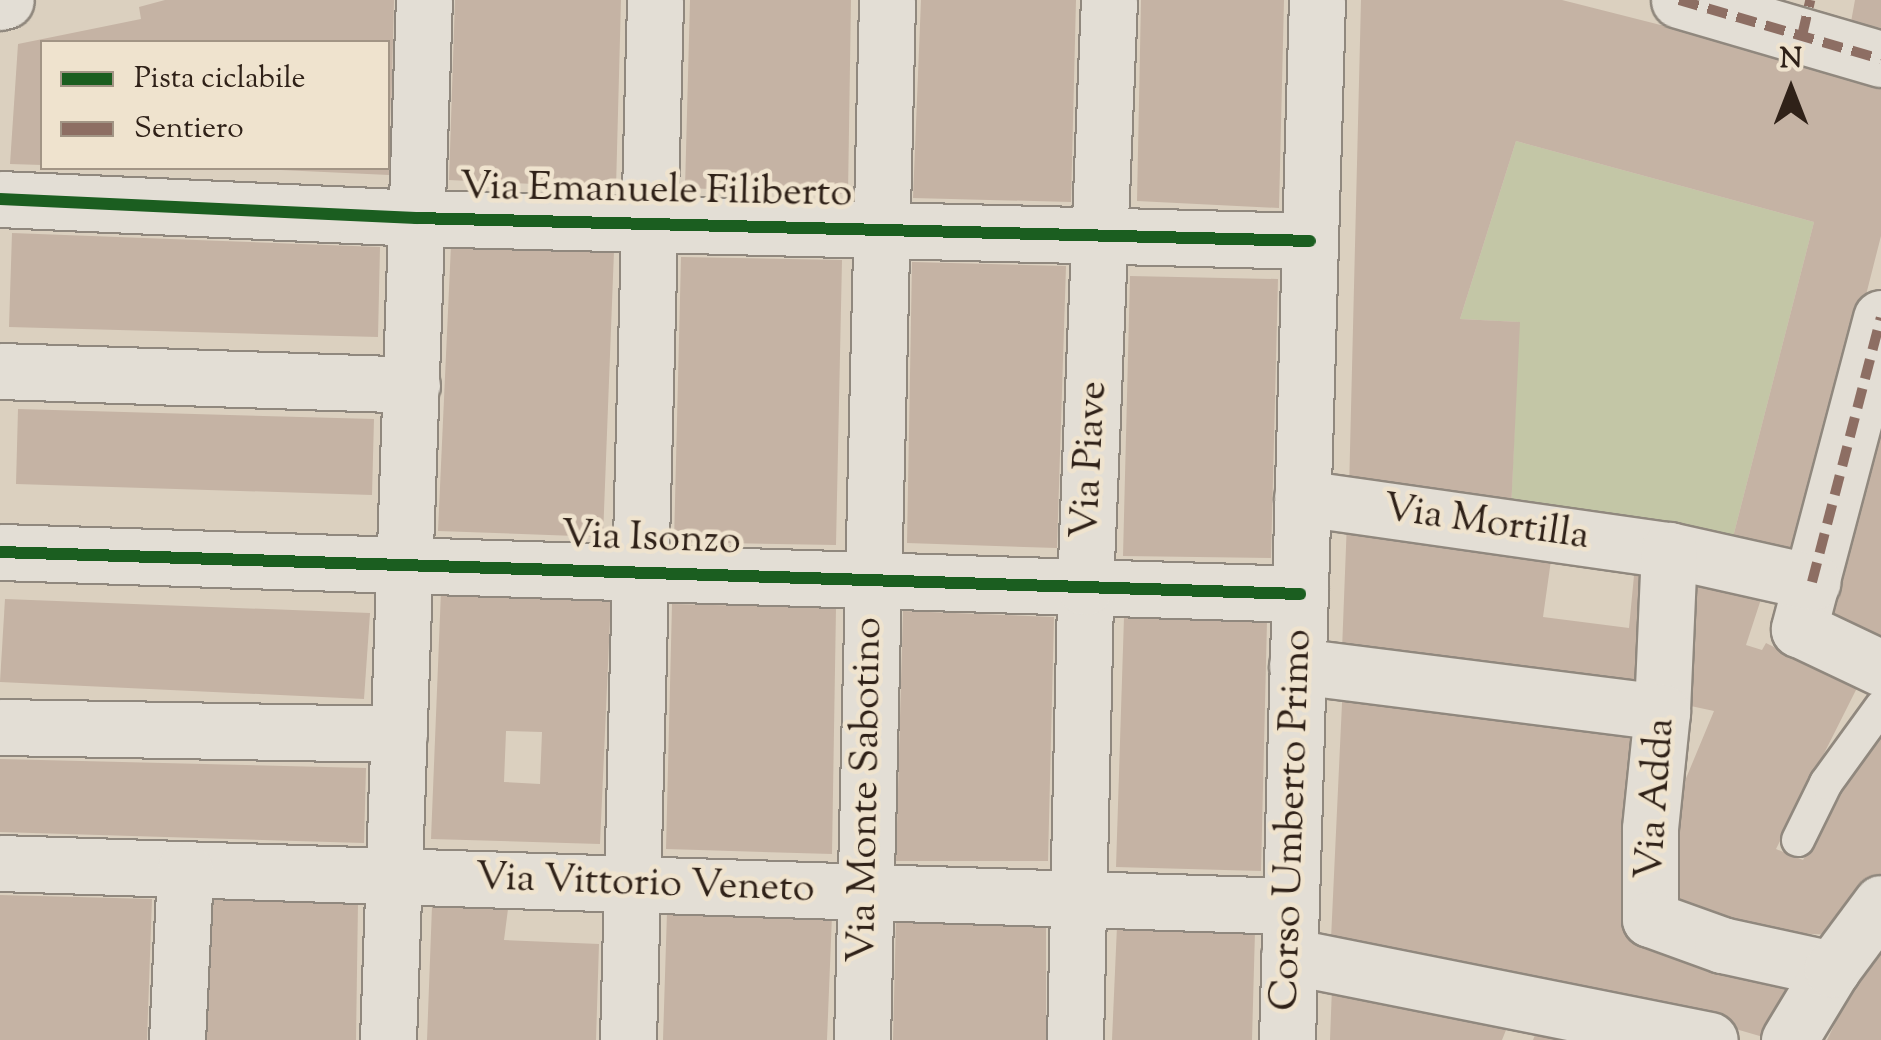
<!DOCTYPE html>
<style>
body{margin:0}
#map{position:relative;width:1881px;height:1040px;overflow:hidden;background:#dbd0bf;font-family:"Sorts Mill Goudy",serif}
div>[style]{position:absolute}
.green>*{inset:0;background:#c3c6a6}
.building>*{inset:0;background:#c5b3a4}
.roads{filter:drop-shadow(2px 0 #90887e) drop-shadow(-2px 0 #90887e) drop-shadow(0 2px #90887e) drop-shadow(0 -2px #90887e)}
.lane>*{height:32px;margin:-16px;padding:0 16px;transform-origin:16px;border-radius:16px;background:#e3ded5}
.street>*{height:55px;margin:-27.5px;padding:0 27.5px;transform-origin:27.5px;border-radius:27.5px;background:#e3ded5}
.secondary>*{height:55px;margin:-27.5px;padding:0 27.5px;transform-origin:27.5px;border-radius:27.5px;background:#e3ded5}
.quiet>*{height:10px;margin-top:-5px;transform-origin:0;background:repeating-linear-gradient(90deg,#8d6e63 0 20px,transparent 0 30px)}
.cycleway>*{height:12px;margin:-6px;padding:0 6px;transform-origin:6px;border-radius:6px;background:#1b5e20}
span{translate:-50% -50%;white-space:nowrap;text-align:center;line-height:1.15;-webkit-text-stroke:9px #efe3ce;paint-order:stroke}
.street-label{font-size:40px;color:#2f2118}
.legend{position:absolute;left:40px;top:40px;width:350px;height:130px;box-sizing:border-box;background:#efe3ce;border:2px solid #a29585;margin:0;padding:12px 18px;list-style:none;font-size:30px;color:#2f2118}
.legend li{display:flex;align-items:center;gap:20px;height:50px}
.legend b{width:50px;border:2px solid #a29585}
.north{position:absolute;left:1741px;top:40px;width:100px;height:100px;-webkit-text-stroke:8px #efe3ce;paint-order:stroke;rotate:0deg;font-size:28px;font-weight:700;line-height:40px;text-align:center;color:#2f2118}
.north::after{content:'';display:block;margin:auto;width:35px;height:45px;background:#2f2118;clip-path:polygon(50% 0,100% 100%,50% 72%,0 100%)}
</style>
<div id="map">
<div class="green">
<i style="clip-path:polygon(1516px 141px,1814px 222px,1732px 541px,1511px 510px,1519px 322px,1460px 319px)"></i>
</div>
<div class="building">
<i style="clip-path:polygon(165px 0,394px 0,391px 120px,388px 42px,42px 42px,42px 165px,10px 164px,18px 44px,141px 19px,139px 7px)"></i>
<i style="clip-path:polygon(455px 0,621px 0,616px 188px,449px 180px)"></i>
<i style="clip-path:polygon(690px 0,851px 0,848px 194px,685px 188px)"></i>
<i style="clip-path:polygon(921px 0,1076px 0,1071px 202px,913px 198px)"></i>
<i style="clip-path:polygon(1141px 0,1284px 0,1279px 208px,1137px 201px)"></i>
<i style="clip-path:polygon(1361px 0,1562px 0,1881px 81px,1881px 236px,1799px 558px,1732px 541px,1814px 222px,1516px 141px,1460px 319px,1520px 322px,1511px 510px,1349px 491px)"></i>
<i style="clip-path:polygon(1855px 0,1881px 0,1881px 28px,1851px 22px)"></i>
<i style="clip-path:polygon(235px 168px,389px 168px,389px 175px)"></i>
<i style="clip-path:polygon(12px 233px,380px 247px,378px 337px,9px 327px)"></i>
<i style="clip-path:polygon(451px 245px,614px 251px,603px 537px,438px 531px)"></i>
<i style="clip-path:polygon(681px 257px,842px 260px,836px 545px,674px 542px)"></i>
<i style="clip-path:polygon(912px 262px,1066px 266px,1057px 548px,907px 543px)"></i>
<i style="clip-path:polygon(1130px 276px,1278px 279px,1271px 558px,1123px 556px)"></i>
<i style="clip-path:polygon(1881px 399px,1881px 647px,1821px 628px)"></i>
<i style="clip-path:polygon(18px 409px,374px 419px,372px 495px,16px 484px)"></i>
<i style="clip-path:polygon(1347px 521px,1553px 546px,1543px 617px,1629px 628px,1635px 565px,1661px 568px,1648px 697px,1342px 650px)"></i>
<i style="clip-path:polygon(1692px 571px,1763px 593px,1746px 645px,1762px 650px,1766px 643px,1857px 688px,1776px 849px,1803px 860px,1855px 771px,1881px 739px,1881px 880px,1830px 935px,1726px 929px,1667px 914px,1672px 812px,1714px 711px,1672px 702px)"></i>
<i style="clip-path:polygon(evenodd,441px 591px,611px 597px,600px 844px,431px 839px,441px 591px,506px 731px,542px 732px,540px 784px,504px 782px,506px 731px)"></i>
<i style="clip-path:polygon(5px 599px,370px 613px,364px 699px,0 682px)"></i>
<i style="clip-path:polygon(672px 604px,836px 608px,832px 854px,666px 849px)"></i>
<i style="clip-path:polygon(903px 611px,1054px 617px,1048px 861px,896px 861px)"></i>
<i style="clip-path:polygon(1124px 617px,1267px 621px,1261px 871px,1116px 867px)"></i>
<i style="clip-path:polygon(1343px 682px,1646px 726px,1632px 934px,1803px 982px,1770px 1039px,1612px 993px,1331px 939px)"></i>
<i style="clip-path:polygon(0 759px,366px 768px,364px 843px,0 832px)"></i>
<i style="clip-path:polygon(0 895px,152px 899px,147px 1040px,0 1040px)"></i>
<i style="clip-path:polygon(204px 899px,358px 903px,356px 1040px,203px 1040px)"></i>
<i style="clip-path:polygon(432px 906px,508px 909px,504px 940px,599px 944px,596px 1040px,427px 1040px)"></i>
<i style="clip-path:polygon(667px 911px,832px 915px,827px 1040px,663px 1040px)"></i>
<i style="clip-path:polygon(896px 918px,1046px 923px,1046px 1040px,893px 1040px)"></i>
<i style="clip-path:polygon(1117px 926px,1255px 931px,1252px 1040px,1112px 1040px)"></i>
<i style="clip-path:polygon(1881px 936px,1881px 1040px,1827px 1040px,1874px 943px)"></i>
<i style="clip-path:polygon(1332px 987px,1510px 1020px,1502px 1040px,1330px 1040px)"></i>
<i style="clip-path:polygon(1539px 1025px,1599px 1040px,1533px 1040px)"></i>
</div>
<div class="roads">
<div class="lane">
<i style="left:1798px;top:840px;width:64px;rotate:-63.8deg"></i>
<i style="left:1826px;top:783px;width:94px;rotate:-54.1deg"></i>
</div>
<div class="street">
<i style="left:1679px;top:0;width:210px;rotate:16.3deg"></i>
<i style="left:0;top:199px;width:416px;rotate:2.6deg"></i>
<i style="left:416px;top:218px;width:894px;rotate:1.47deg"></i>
<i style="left:1881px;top:318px;width:322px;rotate:104.8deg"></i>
<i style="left:1799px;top:629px;width:91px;rotate:25.4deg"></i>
<i style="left:0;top:371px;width:412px;rotate:1.9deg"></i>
<i style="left:1302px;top:498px;width:371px;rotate:8.1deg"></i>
<i style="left:1669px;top:550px;width:147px;rotate:12.6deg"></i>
<i style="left:1669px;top:550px;width:162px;rotate:92.5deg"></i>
<i style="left:1662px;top:712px;width:118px;rotate:95.9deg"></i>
<i style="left:1650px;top:829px;width:90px;rotate:90deg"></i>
<i style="left:1650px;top:919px;width:77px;rotate:19.9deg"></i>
<i style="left:1722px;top:945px;width:113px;rotate:12.3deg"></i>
<i style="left:0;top:552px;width:1301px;rotate:1.85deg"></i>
<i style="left:1297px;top:666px;width:368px;rotate:7.2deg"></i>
<i style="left:0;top:727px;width:399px;rotate:1deg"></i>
<i style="left:0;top:863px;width:1292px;rotate:1.91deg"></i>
<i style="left:1289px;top:956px;width:429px;rotate:11.3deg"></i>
<i style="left:177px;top:1040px;width:170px;rotate:-87.3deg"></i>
<i style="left:388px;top:1040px;width:1041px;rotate:-88.02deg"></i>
<i style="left:628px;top:1040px;width:1040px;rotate:-88.51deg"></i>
<i style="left:862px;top:1040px;width:1040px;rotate:-88.62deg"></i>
<i style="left:1075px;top:1040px;width:453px;rotate:-88.7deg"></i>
<i style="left:1085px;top:587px;width:587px;rotate:-87.66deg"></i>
<i style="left:1789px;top:1040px;width:83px;rotate:-58.8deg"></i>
<i style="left:1832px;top:969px;width:82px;rotate:-53.4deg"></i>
</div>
<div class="secondary">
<i style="left:0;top:2px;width:6px;rotate:-18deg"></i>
<i style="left:1287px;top:1040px;width:1040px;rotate:-88.35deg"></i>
</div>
</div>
<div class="quiet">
<i style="left:1679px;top:0;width:210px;rotate:16.3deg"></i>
<i style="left:1802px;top:36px;width:37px;rotate:-77deg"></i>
<i style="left:1812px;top:582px;width:273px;rotate:-75.4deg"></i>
</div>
<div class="cycleway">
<i style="left:0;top:199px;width:416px;rotate:2.6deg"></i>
<i style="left:416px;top:218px;width:894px;rotate:1.47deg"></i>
<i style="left:0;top:552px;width:1301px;rotate:1.85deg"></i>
</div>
<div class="street-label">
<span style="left:656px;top:192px;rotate:1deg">Via Emanuele Filiberto</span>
<span style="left:1091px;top:460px;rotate:-87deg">Via Piave</span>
<span style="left:1486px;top:524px;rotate:8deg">Via Mortilla</span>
<span style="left:651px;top:540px;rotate:2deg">Via Isonzo</span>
<span style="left:867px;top:790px;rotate:-89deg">Via Monte Sabotino</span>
<span style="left:1657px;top:799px;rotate:-86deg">Via Adda</span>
<span style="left:1293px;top:820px;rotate:-88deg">Corso Umberto Primo</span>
<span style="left:645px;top:885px;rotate:2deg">Via Vittorio Veneto</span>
</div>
<ul class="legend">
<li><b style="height:12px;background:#1b5e20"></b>Pista ciclabile</li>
<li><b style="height:12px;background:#8d6e63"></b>Sentiero</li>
</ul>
<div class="north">N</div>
</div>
